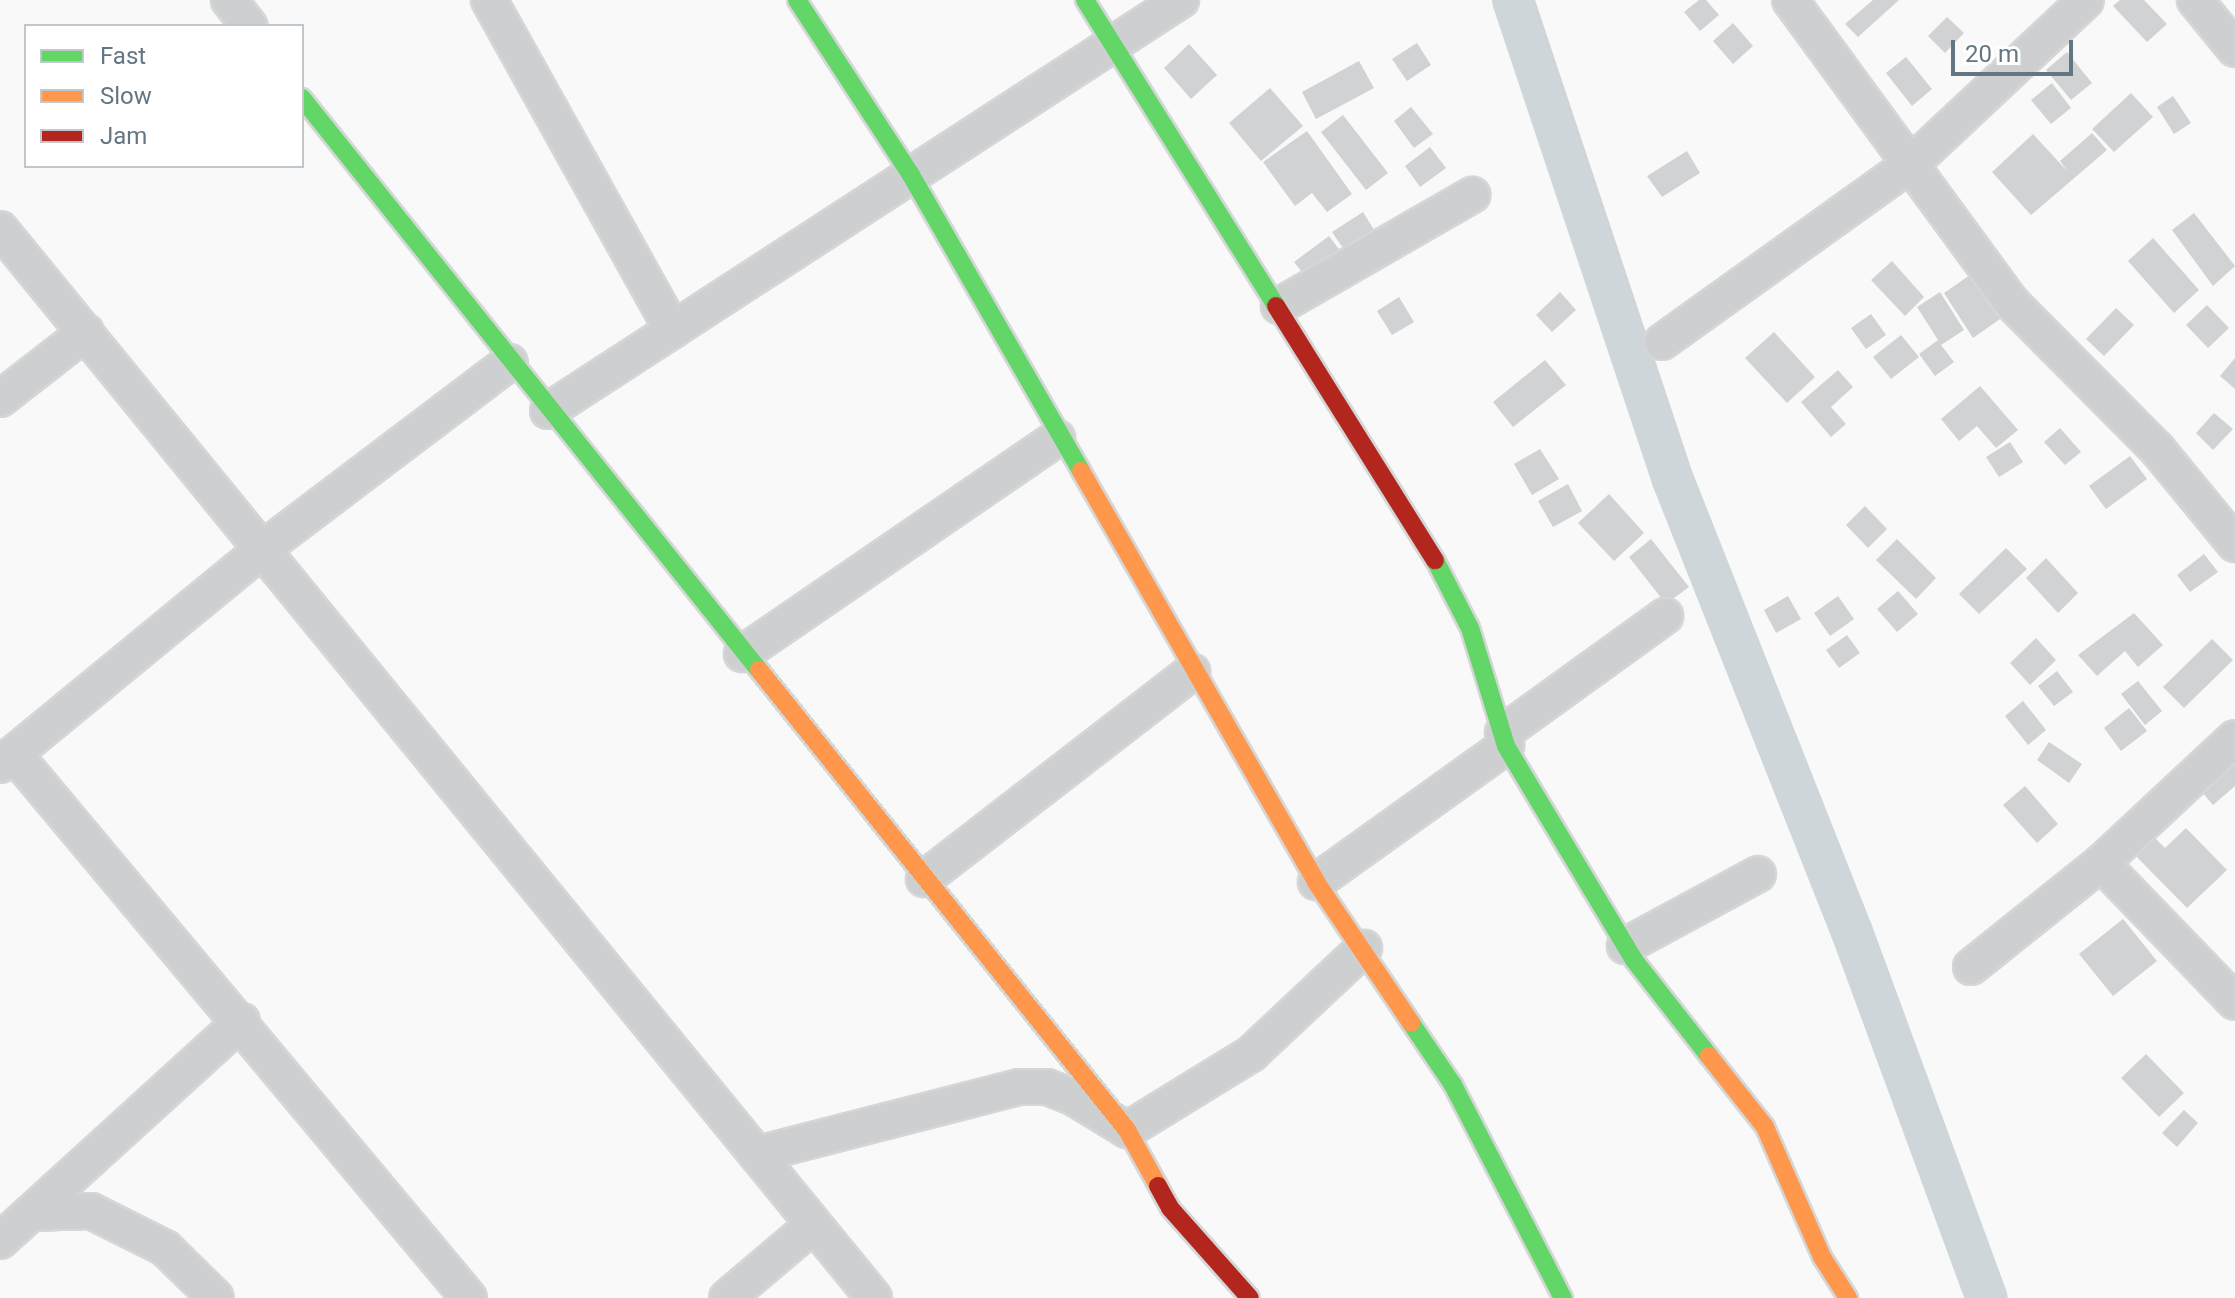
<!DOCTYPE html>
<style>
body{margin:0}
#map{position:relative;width:2235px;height:1298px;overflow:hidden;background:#f9f9f9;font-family:Roboto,sans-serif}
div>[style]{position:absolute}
.canal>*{height:42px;margin:-21px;padding:0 21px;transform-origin:21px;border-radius:21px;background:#ced6d9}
.building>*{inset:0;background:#d0d2d3}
.roads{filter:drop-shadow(2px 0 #d5d6d7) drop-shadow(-2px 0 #d5d6d7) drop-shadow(0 2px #d5d6d7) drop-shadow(0 -2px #d5d6d7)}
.street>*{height:34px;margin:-17px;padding:0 17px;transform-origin:17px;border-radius:17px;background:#cecfd0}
.fast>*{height:18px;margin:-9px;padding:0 9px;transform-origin:9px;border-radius:9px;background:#63d668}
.slow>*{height:18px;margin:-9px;padding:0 9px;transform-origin:9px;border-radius:9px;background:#ff974d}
.jam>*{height:18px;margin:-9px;padding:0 9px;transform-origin:9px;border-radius:9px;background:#b3261e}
span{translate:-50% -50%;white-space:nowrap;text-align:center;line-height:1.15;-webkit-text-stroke:8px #fff;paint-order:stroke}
.legend{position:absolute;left:24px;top:24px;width:280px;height:144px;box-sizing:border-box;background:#fff;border:2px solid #c1c8cd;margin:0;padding:10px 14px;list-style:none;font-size:24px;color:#657683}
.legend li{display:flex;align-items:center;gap:16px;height:40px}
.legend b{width:40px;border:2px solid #c1c8cd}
.scale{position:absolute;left:1951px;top:40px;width:122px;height:36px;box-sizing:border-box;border:4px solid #657683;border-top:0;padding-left:10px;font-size:24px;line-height:28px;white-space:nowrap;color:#657683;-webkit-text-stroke:6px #fff;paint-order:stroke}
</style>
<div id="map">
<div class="canal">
<i style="left:1513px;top:0;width:506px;rotate:71.57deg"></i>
<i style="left:1673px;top:480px;width:486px;rotate:68.4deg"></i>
<i style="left:1852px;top:932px;width:390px;rotate:69.8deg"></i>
</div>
<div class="building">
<i style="clip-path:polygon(1699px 0,1706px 0,1719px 15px,1700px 31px,1684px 12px)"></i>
<i style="clip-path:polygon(1873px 0,1899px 0,1858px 37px,1845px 24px)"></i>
<i style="clip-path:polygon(2120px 0,2144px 0,2167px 24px,2147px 42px,2113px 6px)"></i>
<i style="clip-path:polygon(1947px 17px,1964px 33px,1945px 53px,1928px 36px)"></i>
<i style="clip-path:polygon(1733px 23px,1753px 46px,1733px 64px,1713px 41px)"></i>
<i style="clip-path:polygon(1417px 43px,1431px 65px,1407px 81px,1392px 59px)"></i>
<i style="clip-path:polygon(1189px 44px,1217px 75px,1191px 99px,1164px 68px)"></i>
<i style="clip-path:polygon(2067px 52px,2092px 83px,2071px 100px,2046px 70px)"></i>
<i style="clip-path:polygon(1906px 57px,1932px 89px,1912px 106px,1886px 73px)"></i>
<i style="clip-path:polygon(1359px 61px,1374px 88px,1316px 119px,1302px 92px)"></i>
<i style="clip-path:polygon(2052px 83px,2071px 108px,2051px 124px,2031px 100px)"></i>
<i style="clip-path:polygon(1270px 88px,1303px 126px,1261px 161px,1229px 123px)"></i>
<i style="clip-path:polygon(2131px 93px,2153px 117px,2114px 152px,2092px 129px)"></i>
<i style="clip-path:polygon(2173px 96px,2191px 123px,2174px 134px,2157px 107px)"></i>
<i style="clip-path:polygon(1411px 107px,1433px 134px,1414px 148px,1394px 121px)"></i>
<i style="clip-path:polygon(1343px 115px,1388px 173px,1366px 190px,1321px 132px)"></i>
<i style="clip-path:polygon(1307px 131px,1352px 194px,1327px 212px,1312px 193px,1295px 206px,1263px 162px)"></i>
<i style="clip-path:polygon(2092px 133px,2107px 150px,2031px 215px,1992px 172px,2033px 134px,2068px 172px,2060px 161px)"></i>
<i style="clip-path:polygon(1430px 147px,1446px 168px,1420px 187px,1405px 166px)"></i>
<i style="clip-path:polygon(1687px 151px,1700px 173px,1662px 197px,1647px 176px)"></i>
<i style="clip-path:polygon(1363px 212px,1381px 241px,1351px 260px,1332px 232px)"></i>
<i style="clip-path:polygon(2194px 213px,2235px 266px,2213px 286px,2172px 230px)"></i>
<i style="clip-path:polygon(1329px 236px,1344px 256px,1310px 282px,1294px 262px)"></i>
<i style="clip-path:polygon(2153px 238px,2199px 290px,2174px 313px,2128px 261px)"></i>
<i style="clip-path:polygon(1892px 261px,1924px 297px,1905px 316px,1871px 280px)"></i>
<i style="clip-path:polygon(1970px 275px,2000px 319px,1973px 338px,1944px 293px)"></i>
<i style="clip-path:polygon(1560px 292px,1576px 310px,1552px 332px,1536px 315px)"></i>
<i style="clip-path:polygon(1940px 292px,1964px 330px,1941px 345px,1954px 362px,1935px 376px,1919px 354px,1938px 340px,1917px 307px)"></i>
<i style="clip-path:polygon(1399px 297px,1414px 322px,1392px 335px,1377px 311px)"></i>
<i style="clip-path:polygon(2207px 305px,2229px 328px,2208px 348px,2186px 325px)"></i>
<i style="clip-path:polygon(2116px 308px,2134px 325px,2104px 356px,2086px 339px)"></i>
<i style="clip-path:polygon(1871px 314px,1886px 335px,1866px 349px,1851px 328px)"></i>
<i style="clip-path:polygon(1774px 332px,1815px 377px,1787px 403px,1745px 358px)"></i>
<i style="clip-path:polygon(1901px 335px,1919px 357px,1891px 379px,1873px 357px)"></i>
<i style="clip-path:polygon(2235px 358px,2235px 389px,2220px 376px)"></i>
<i style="clip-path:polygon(1545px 360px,1566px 385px,1513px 427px,1493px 402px)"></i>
<i style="clip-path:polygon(1838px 370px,1853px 387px,1831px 407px,1846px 424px,1831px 437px,1801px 402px)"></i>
<i style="clip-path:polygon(1980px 386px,2018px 430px,1996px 448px,1977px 426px,1959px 441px,1941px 419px)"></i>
<i style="clip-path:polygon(2214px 413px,2233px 429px,2213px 450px,2196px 433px)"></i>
<i style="clip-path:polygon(2060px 428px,2081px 452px,2065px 465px,2044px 442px)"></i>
<i style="clip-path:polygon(2010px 442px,2023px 462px,1999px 477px,1986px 457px)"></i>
<i style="clip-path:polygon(1540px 449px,1559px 479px,1532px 495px,1514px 464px)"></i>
<i style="clip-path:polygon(2130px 456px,2147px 479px,2106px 509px,2089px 486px)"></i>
<i style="clip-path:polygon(1568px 484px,1582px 511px,1553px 527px,1538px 501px)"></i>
<i style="clip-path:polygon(1609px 494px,1644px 533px,1614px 561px,1578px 523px)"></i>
<i style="clip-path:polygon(1865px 506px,1887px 529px,1868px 548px,1846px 525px)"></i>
<i style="clip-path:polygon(1651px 539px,1689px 587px,1666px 604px,1629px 557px)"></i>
<i style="clip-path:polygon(1897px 539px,1936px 578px,1916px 599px,1876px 560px)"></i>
<i style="clip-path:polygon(2006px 548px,2027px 569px,1979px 614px,1959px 594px)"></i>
<i style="clip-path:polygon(2204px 554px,2218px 572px,2190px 592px,2177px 575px)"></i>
<i style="clip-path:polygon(2046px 558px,2078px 593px,2058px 613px,2026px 578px)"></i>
<i style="clip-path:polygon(1898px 591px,1918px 614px,1897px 632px,1877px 609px)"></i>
<i style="clip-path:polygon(1788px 596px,1801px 619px,1776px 633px,1764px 610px)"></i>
<i style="clip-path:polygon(1838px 596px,1854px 619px,1830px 636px,1814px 613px)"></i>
<i style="clip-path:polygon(2134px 613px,2163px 645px,2138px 667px,2125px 651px,2097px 676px,2078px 655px)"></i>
<i style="clip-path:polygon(1847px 635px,1860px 653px,1839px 668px,1826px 650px)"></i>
<i style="clip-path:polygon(2036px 638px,2056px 660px,2030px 685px,2010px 663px)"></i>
<i style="clip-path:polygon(2212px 639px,2233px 660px,2184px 708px,2163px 687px)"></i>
<i style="clip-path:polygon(2057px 671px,2073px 692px,2054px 706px,2038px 686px)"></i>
<i style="clip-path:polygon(2138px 681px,2162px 711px,2145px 725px,2121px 694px)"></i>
<i style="clip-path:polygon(2023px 701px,2046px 730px,2028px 745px,2005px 716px)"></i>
<i style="clip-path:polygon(2129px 708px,2147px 731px,2121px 751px,2104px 728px)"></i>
<i style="clip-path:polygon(2049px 742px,2082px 764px,2069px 783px,2037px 760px)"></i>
<i style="clip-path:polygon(2229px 756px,2235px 763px,2235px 786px,2213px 805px,2196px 785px)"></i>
<i style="clip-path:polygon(2025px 786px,2058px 824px,2037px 843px,2003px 805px)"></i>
<i style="clip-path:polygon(2186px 828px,2227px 870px,2187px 908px,2129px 849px,2148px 831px,2165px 848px)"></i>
<i style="clip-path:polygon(2123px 919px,2157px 961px,2113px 996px,2079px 954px)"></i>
<i style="clip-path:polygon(2146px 1054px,2184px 1093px,2159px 1117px,2121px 1078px)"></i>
<i style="clip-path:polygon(2184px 1110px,2198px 1123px,2177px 1147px,2162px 1133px)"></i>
</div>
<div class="roads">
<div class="street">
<i style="left:229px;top:0;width:33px;rotate:52deg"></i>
<i style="left:489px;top:0;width:378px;rotate:60.9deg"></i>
<i style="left:1790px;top:0;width:374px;rotate:53.8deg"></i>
<i style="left:2011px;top:302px;width:207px;rotate:45.2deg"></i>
<i style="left:2157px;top:449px;width:123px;rotate:50.6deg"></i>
<i style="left:2195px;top:0;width:63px;rotate:50.8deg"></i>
<i style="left:0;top:229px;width:1381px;rotate:50.73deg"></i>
<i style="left:1279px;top:306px;width:223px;rotate:-29.9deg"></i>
<i style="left:1662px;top:342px;width:307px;rotate:-35.6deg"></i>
<i style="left:1912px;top:163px;width:238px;rotate:-43.1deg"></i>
<i style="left:0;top:399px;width:109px;rotate:-37.9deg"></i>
<i style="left:548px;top:411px;width:755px;rotate:-33deg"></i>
<i style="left:742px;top:654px;width:382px;rotate:-34.4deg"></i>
<i style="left:1503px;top:733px;width:200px;rotate:-35.8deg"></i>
<i style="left:14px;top:754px;width:709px;rotate:50.09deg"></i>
<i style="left:0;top:765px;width:342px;rotate:-39.4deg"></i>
<i style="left:264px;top:548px;width:308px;rotate:-37.1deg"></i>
<i style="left:2101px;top:863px;width:193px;rotate:46deg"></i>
<i style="left:924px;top:879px;width:339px;rotate:-37.7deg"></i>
<i style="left:1316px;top:882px;width:234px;rotate:-35.6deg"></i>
<i style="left:1625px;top:946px;width:151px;rotate:-28.4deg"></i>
<i style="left:1971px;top:967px;width:166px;rotate:-38.7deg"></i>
<i style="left:2101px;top:863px;width:183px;rotate:-43deg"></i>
<i style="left:758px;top:1154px;width:269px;rotate:-14.4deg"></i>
<i style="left:1019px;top:1087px;width:28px"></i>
<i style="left:1047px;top:1087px;width:28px;rotate:21deg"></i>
<i style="left:1073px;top:1097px;width:63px;rotate:31.4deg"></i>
<i style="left:1127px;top:1130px;width:145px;rotate:-31.5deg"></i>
<i style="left:1251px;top:1054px;width:155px;rotate:-43.2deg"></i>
<i style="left:31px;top:1213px;width:60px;rotate:-1.9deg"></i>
<i style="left:91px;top:1211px;width:83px;rotate:26.6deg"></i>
<i style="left:165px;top:1248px;width:71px;rotate:44.4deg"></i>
<i style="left:0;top:1241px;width:327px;rotate:-42.3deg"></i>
<i style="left:727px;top:1298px;width:113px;rotate:-40.3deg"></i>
</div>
<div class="fast">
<i style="left:797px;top:0;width:209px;rotate:56.9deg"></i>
<i style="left:911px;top:175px;width:341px;rotate:60.1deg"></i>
<i style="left:1085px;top:0;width:361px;rotate:58deg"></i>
<i style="left:302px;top:98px;width:732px;rotate:51.38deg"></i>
<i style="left:1435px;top:560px;width:76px;rotate:62.8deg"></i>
<i style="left:1470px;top:628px;width:123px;rotate:73deg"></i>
<i style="left:1506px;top:746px;width:249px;rotate:59.1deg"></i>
<i style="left:1634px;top:960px;width:122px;rotate:52deg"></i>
<i style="left:1411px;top:1023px;width:75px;rotate:55.9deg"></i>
<i style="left:1453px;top:1085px;width:240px;rotate:62.7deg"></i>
</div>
<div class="slow">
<i style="left:1081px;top:471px;width:473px;rotate:60.2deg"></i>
<i style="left:1316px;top:882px;width:170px;rotate:56deg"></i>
<i style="left:759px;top:670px;width:589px;rotate:51.34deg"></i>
<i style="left:1127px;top:1130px;width:64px;rotate:61deg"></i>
<i style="left:1709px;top:1056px;width:90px;rotate:51.7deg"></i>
<i style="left:1765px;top:1127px;width:142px;rotate:66.3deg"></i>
<i style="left:1822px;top:1257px;width:49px;rotate:57.6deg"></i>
</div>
<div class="jam">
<i style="left:1276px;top:306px;width:300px;rotate:58deg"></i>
<i style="left:1158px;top:1186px;width:25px;rotate:61deg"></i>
<i style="left:1170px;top:1208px;width:120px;rotate:48.4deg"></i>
</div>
</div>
<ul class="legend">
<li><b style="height:10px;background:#63d668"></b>Fast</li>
<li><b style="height:10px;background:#ff974d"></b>Slow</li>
<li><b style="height:10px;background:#b3261e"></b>Jam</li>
</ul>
<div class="scale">20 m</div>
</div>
